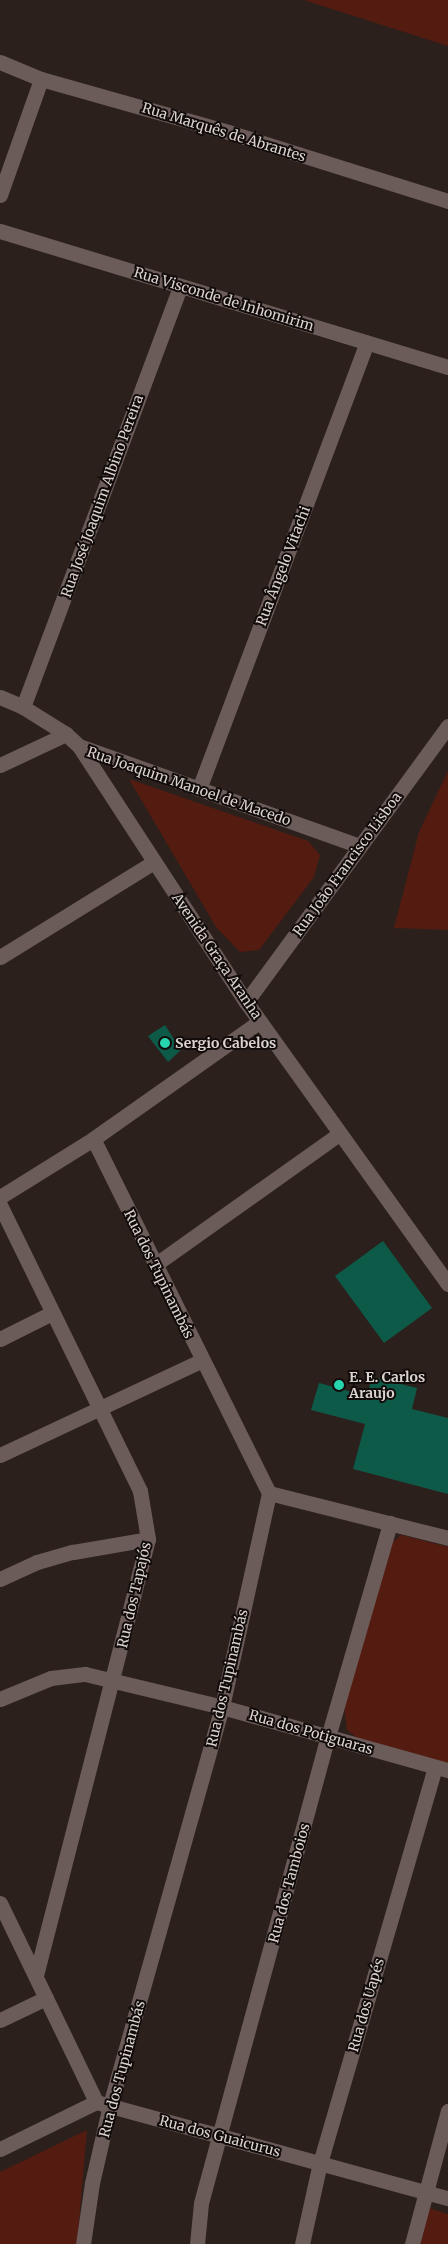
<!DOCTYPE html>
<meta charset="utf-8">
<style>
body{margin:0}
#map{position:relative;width:448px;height:2244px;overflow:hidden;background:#2c201d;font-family:Merriweather,serif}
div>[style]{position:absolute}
.green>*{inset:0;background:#541b10}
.building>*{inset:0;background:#0d5a49}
.minor>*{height:15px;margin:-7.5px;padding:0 7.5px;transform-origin:7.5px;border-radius:7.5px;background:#6b5c59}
.tertiary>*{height:15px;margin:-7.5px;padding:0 7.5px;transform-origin:7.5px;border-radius:7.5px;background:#6b5c59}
.dots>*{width:14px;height:14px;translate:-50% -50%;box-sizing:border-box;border:2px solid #110b0a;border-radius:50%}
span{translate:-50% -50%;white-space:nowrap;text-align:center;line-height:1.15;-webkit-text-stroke:4px #110b0a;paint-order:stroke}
.street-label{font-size:14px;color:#dbd2d0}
.poi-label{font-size:14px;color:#dbd2d0;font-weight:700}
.left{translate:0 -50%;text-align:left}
</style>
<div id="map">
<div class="green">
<i style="clip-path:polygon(304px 0,448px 0,448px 46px)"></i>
<i style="clip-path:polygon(448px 771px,448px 930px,394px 928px,419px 832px)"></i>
<i style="clip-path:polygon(129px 779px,308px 841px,320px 855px,314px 877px,259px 950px,240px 952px,216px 927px)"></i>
<i style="clip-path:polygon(401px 1535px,448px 1547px,448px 1765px,360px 1740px,347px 1730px,344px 1705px,393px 1542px)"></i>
<i style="clip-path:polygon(87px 2130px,77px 2244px,0 2244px,0 2172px)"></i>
<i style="clip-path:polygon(429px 2208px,448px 2214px,448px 2244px,418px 2244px)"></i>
</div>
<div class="building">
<i style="clip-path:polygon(165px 1025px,181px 1050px,168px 1062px,148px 1036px)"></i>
<i style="clip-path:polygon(383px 1241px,432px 1308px,384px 1343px,335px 1276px)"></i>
<i style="clip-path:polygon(372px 1377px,417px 1388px,412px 1409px,448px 1418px,448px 1494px,353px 1469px,365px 1424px,311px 1410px,319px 1383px,367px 1396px)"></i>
</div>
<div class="minor">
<i style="left:0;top:62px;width:44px;rotate:22.5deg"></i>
<i style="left:41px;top:79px;width:194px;rotate:15.8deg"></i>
<i style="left:228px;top:132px;width:231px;rotate:17.4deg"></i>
<i style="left:0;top:195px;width:123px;rotate:-70.5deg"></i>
<i style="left:0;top:231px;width:468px;rotate:16.9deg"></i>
<i style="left:23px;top:707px;width:449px;rotate:-69.5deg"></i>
<i style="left:79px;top:746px;width:298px;rotate:19.6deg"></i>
<i style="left:0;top:765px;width:73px;rotate:-25.2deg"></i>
<i style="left:199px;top:789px;width:477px;rotate:-69.4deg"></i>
<i style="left:0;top:957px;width:181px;rotate:-31.7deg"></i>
<i style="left:246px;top:1002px;width:342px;rotate:-53.8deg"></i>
<i style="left:0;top:1197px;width:110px;rotate:-31.9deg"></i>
<i style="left:93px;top:1139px;width:204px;rotate:-35.2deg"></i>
<i style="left:0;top:1205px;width:318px;rotate:63.9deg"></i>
<i style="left:140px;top:1491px;width:49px;rotate:80.5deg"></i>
<i style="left:148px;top:1539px;width:451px;rotate:104.4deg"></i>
<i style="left:156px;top:1264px;width:224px;rotate:-35.4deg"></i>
<i style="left:0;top:1339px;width:58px;rotate:-26.6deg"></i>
<i style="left:0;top:1455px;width:222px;rotate:-25.1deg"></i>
<i style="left:269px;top:1493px;width:185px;rotate:14.1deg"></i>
<i style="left:0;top:1579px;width:41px;rotate:-24.7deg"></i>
<i style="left:37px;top:1562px;width:37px;rotate:-16deg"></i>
<i style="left:73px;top:1552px;width:76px;rotate:-9.8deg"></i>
<i style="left:0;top:1699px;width:55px;rotate:-22.4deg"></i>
<i style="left:51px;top:1678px;width:34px;rotate:-7deg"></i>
<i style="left:85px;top:1674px;width:141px;rotate:13.5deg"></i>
<i style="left:222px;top:1707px;width:235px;rotate:15.6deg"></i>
<i style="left:0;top:1903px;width:221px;rotate:64.2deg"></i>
<i style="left:0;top:2020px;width:51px;rotate:-25.6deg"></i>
<i style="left:0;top:2149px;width:107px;rotate:-26.1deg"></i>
<i style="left:96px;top:2102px;width:365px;rotate:15.3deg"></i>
<i style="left:83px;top:2244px;width:62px;rotate:-81.6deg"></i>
<i style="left:92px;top:2183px;width:80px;rotate:-77deg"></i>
<i style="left:110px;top:2105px;width:413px;rotate:-74.3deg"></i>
<i style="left:222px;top:1707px;width:219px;rotate:-77.6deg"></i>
<i style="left:269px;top:1493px;width:395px;rotate:-116.4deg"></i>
<i style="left:197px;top:2244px;width:41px;rotate:-84.4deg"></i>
<i style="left:201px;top:2203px;width:483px;rotate:-74.8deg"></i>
<i style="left:328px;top:1737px;width:223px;rotate:-73.8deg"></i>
<i style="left:302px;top:2244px;width:83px;rotate:-77.5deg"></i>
<i style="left:320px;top:2163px;width:412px;rotate:-73.8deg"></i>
<i style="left:412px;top:2244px;width:138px;rotate:-74.9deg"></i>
</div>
<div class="tertiary">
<i style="left:0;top:697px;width:25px;rotate:23deg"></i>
<i style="left:23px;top:707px;width:51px;rotate:32.1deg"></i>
<i style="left:66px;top:734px;width:18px;rotate:43deg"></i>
<i style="left:79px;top:746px;width:306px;rotate:56.9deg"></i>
<i style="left:246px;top:1002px;width:347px;rotate:54.4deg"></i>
</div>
<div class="dots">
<i style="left:165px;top:1043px;background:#26d5ae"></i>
<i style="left:339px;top:1385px;background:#26d5ae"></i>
</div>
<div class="street-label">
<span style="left:224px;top:132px;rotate:17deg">Rua Marquês de Abrantes</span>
<span style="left:224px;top:299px;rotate:17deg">Rua Visconde de Inhomirim</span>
<span style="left:102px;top:496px;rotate:-70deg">Rua José Joaquim Albino Pereira</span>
<span style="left:283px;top:566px;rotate:-69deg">Rua Ângelo Vitachi</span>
<span style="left:189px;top:786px;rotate:19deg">Rua Joaquim Manoel de Macedo</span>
<span style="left:347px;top:864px;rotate:-54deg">Rua João Francisco Lisboa</span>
<span style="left:217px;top:956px;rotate:56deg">Avenida Graça Aranha</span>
<span style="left:159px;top:1274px;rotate:64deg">Rua dos Tupinambás</span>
<span style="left:134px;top:1595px;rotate:-77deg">Rua dos Tapajós</span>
<span style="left:227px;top:1678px;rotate:-77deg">Rua dos Tupinambás</span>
<span style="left:311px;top:1732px;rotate:16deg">Rua dos Potiguaras</span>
<span style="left:289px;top:1883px;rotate:-75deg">Rua dos Tamboios</span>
<span style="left:366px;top:2005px;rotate:-74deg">Rua dos Uapés</span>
<span style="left:122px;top:2069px;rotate:-75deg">Rua dos Tupinambás</span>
<span style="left:220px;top:2136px;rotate:15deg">Rua dos Guaicurus</span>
</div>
<div class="poi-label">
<span class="left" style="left:175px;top:1043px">Sergio Cabelos</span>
<span class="left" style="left:349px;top:1385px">E. E. Carlos<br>Araujo</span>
</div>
</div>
